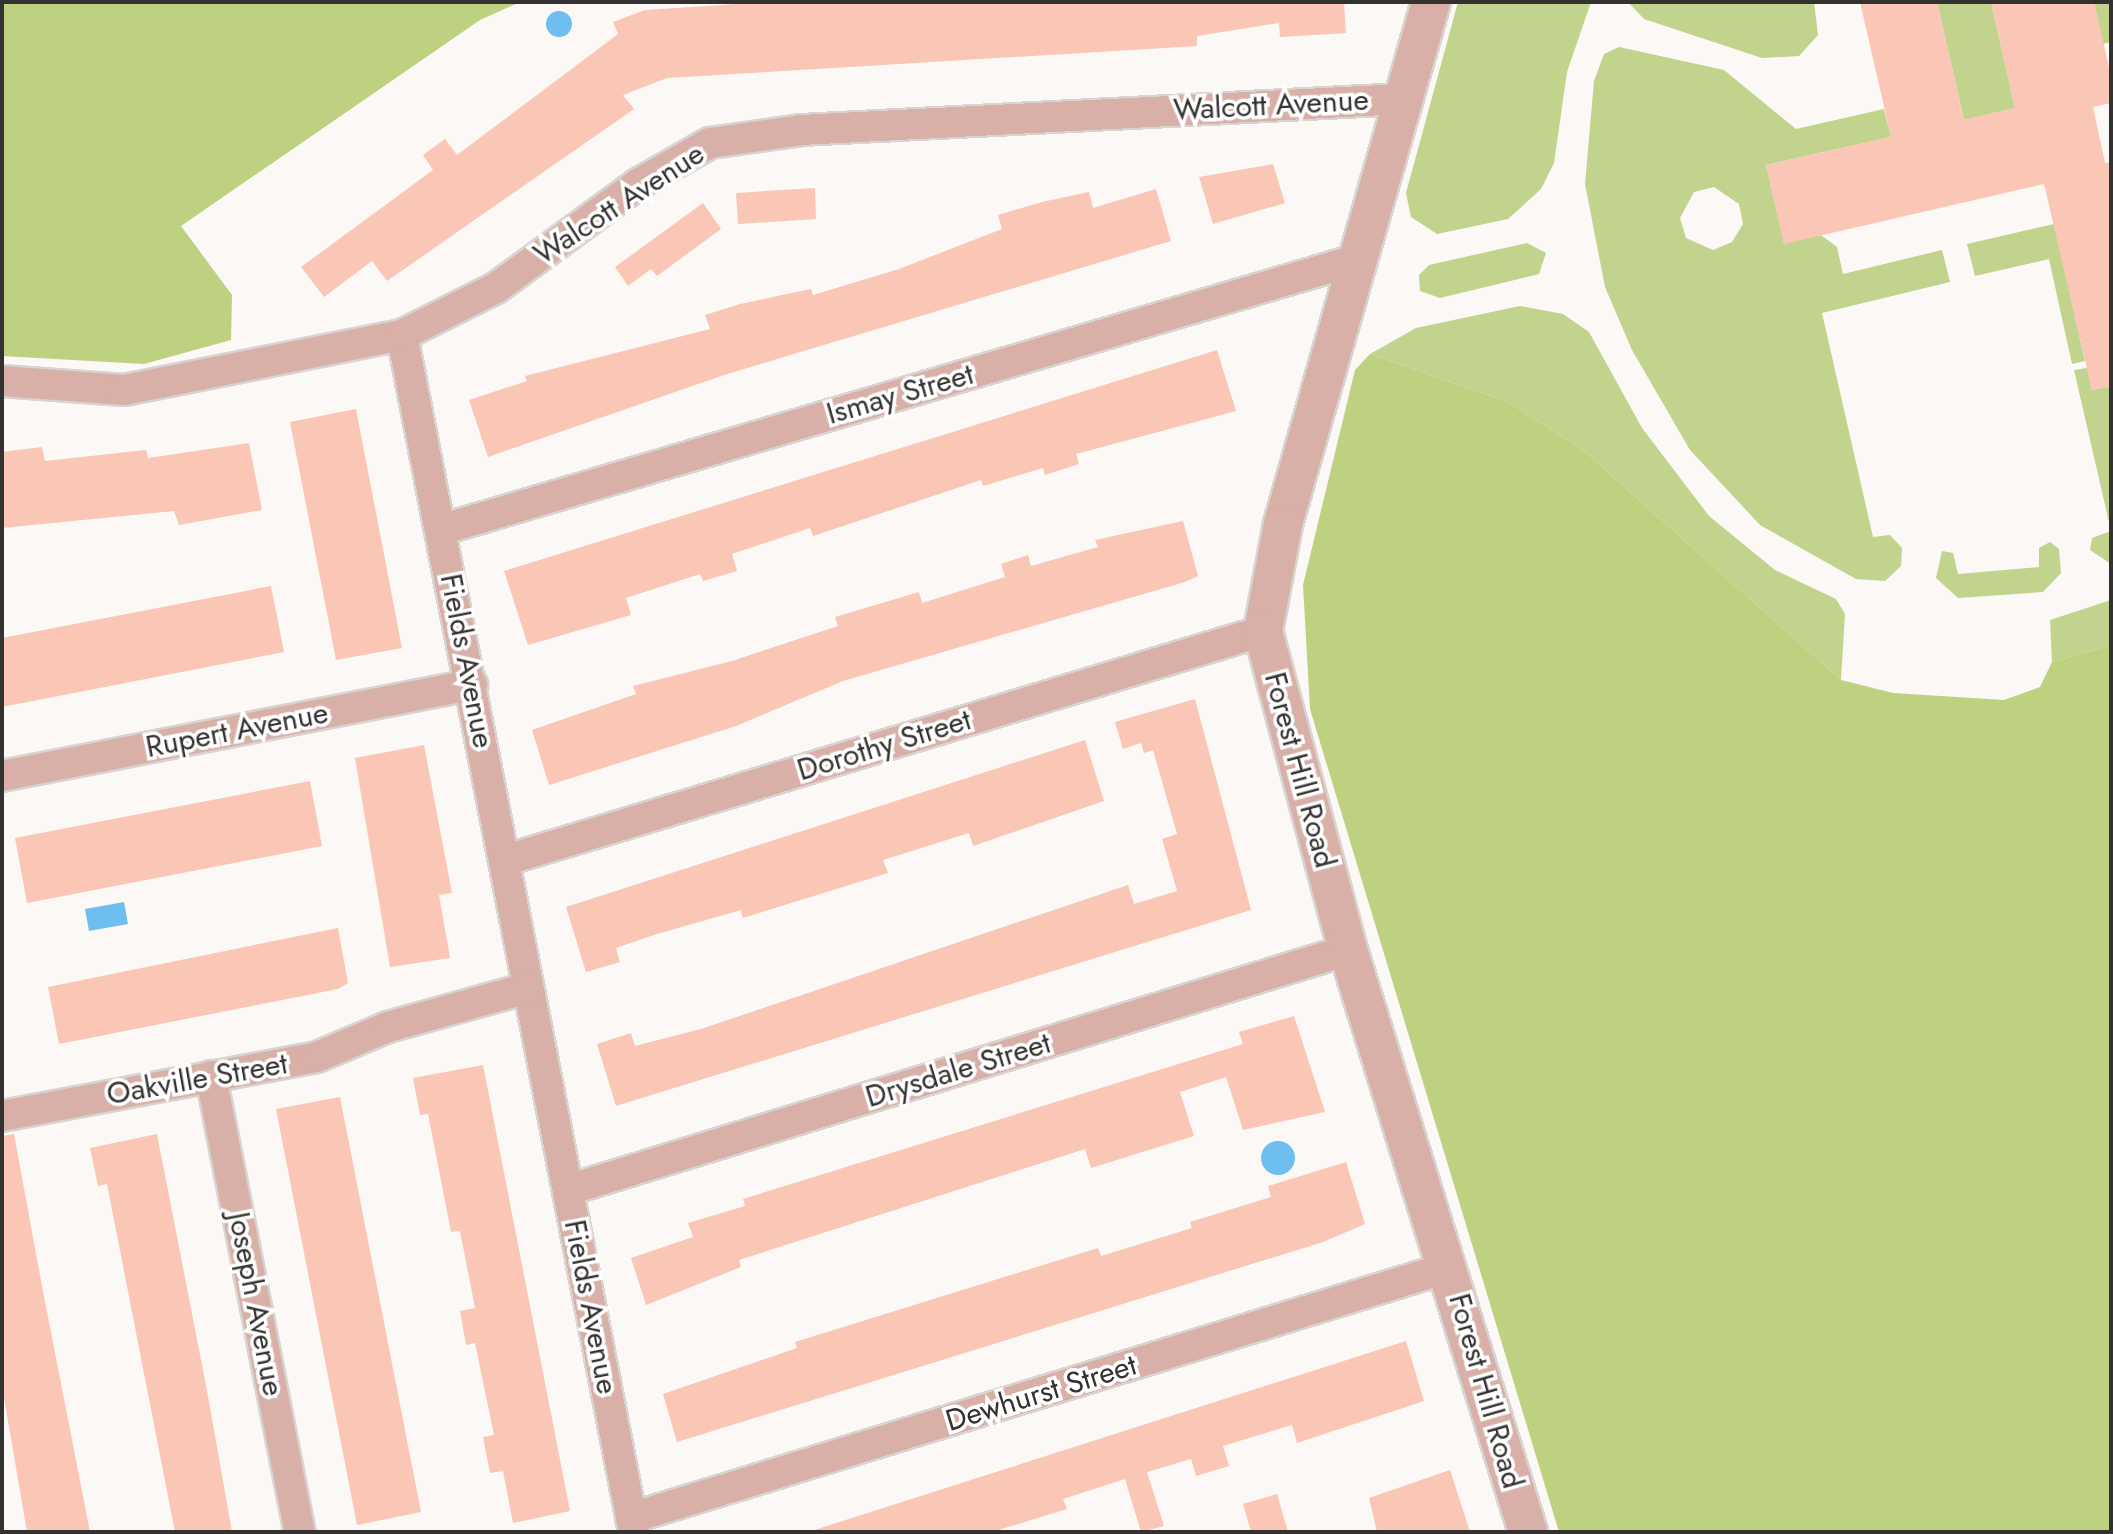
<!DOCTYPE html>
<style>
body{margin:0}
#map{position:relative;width:2113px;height:1534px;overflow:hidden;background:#fbf8f5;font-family:Jost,sans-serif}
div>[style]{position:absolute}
.green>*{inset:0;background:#c1d38c}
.forest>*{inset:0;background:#bed181}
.water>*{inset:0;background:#6ebef0}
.round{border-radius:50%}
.building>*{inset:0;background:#fac6b6}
.roads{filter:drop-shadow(2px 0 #d7d4d2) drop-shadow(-2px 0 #d7d4d2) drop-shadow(0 2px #d7d4d2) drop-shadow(0 -2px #d7d4d2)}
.minor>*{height:30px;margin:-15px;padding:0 15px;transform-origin:15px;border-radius:15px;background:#d8b0a8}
.tertiary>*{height:38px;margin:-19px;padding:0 19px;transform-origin:19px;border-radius:19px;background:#d8b0a8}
span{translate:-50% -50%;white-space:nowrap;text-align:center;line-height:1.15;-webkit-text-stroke:7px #fff;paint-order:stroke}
.street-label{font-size:30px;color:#333231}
.frame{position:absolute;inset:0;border:4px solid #333231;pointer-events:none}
</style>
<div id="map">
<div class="green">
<i style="clip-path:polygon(1458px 2px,1591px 2px,1567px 72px,1554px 163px,1541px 189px,1508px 219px,1437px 234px,1411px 217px,1406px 193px)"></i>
<i style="clip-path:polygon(1628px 2px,1814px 2px,1818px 35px,1799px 56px,1762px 58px,1644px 19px)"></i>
<i style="clip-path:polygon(1937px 2px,1991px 2px,2015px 108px,1964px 120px)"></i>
<i style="clip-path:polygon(2094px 2px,2111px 2px,2111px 42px,2103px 44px)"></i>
<i style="clip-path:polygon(evenodd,1619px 47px,1724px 70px,1796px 129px,1884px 109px,1891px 137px,1766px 165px,1784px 243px,1821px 235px,1837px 247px,1843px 274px,1942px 250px,1950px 282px,1822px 313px,1873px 537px,1890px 535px,1902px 548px,1901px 566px,1885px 581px,1856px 579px,1760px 525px,1690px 450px,1632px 350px,1605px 287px,1585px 184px,1594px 81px,1604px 54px,1619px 47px,1714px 187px,1739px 204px,1743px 224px,1732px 242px,1713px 250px,1686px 238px,1680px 218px,1694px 192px,1714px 187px)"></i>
<i style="clip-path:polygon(2054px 224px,2085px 361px,2072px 364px,2049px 259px,1975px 276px,1967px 244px)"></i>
<i style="clip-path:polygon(1527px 243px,1546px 253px,1539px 274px,1440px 298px,1420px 291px,1419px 275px,1429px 265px)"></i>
<i style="clip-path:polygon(1520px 306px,1563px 314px,1589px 332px,1642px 428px,1709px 516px,1775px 570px,1836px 599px,1845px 614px,1841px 680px,1584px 451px,1508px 402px,1370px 354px,1416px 328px)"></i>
<i style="clip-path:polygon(2087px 368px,2092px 390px,2111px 386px,2111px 564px,2090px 550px,2092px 538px,2111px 531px,2074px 370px)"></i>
<i style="clip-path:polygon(2050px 542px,2059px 549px,2061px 573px,2043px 592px,1958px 598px,1936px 578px,1942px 551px,1953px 553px,1958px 574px,2028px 568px,2039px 567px,2039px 548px)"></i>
<i style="clip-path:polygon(2111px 600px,2111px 645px,2052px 662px,2050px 620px)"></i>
</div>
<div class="forest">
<i style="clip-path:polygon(2px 2px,520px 2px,480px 20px,181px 226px,232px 295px,231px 340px,144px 364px,2px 356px)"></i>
<i style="clip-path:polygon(1370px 354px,1508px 402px,1584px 451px,1841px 680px,1893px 693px,2004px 700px,2040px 687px,2052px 662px,2111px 645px,2111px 1532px,1559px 1532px,1310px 709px,1303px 585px,1355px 370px)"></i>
</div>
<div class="water">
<i class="round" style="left:546px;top:11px;width:26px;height:26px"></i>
<i style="clip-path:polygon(124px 902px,128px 924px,89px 931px,85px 909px)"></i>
<i class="round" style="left:1261px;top:1141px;width:34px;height:34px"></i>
</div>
<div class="building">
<i style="clip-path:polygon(766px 2px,1344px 2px,1346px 33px,1280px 37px,1279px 23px,1197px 36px,1197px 46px,667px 78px,623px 95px,634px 109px,387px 281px,372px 261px,324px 297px,301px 267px,433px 170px,423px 155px,445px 139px,457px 155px,618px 34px,613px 22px,645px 10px)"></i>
<i style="clip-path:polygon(1860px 2px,1937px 2px,1964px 120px,2015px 108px,1991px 2px,2094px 2px,2111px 76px,2111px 103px,2093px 107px,2105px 163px,2111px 162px,2111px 386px,2092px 390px,2044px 184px,1784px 244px,1766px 165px,1891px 137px)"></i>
<i style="clip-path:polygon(1273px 164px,1285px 203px,1213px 224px,1199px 177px)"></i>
<i style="clip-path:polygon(815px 188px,816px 219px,738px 224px,736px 193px)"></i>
<i style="clip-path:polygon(1156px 189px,1171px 241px,724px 375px,488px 457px,469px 400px,527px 381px,525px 376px,710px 329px,705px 315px,740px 304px,811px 289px,813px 295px,899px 269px,1002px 229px,998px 215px,1042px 202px,1089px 192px,1093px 208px)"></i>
<i style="clip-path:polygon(703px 203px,721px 229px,657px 276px,651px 269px,628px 286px,615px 267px)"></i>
<i style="clip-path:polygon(1217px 350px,1236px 411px,1076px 454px,1079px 464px,1045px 475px,1043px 468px,983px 486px,981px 480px,813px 536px,810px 528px,732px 554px,737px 571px,703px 581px,700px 574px,626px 598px,631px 615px,528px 645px,504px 571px)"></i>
<i style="clip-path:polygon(356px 409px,402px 648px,336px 660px,290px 422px)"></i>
<i style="clip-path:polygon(249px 443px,262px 510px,179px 525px,174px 511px,2px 528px,2px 452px,42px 447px,45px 461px,146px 450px,148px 458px)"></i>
<i style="clip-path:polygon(1183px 521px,1198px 576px,1185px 582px,843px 681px,736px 726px,549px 785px,532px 730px,636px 694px,633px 686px,732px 661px,838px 626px,835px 617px,919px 592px,922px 603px,1005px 577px,1001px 564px,1028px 555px,1031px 566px,1098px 547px,1095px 540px)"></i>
<i style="clip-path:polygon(271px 586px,284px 652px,2px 707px,2px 638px)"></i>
<i style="clip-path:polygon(1195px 699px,1251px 910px,616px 1106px,597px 1044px,631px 1033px,635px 1046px,701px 1029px,1128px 885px,1134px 904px,1177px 891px,1162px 839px,1177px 834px,1153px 750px,1144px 753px,1141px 743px,1123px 749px,1115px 722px)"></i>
<i style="clip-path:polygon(1085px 740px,1104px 801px,973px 846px,969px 833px,883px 860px,888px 873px,743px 918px,741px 910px,657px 934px,616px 948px,620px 962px,586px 972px,566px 907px)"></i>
<i style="clip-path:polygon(424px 745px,452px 893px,439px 895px,450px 958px,390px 967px,355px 758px)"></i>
<i style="clip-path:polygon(310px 781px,322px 846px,27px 903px,15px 838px)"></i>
<i style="clip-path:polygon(338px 928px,348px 983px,338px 989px,59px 1044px,48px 987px)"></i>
<i style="clip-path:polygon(1294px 1016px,1325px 1112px,1243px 1130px,1226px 1077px,1180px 1092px,1194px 1136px,1091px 1168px,1085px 1149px,739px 1260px,741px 1267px,646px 1305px,631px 1258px,693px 1237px,688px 1223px,745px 1206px,743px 1199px,1243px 1044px,1239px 1032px)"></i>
<i style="clip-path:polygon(483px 1065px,570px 1511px,513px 1523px,503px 1471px,490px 1473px,483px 1437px,494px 1435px,475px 1343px,466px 1345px,460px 1311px,475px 1308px,460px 1231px,451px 1232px,428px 1114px,420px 1115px,413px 1078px)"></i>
<i style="clip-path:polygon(340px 1097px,421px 1512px,357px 1525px,276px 1109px)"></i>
<i style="clip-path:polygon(14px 1134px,41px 1281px,90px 1532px,27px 1532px,2px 1386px,2px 1136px)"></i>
<i style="clip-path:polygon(157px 1134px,208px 1396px,232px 1532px,175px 1532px,107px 1184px,98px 1186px,90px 1148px)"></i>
<i style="clip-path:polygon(1346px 1162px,1365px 1224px,1323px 1242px,677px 1442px,663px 1394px,797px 1348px,795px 1342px,1098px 1248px,1101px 1256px,1192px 1228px,1190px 1222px,1271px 1197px,1268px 1186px)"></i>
<i style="clip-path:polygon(1406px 1341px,1424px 1401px,1297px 1443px,1292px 1425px,1223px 1446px,1229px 1466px,1196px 1476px,1191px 1459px,1147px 1472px,1164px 1526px,1141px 1532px,1125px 1479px,1063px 1499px,1067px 1509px,992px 1532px,808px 1532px)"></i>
<i style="clip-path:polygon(1450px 1470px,1470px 1532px,1377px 1532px,1369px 1498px)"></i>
<i style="clip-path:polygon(1277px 1494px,1288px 1532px,1251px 1532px,1243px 1504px)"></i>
</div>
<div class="roads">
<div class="minor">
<i style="left:402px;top:335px;width:1219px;rotate:79.03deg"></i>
<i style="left:2px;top:381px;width:122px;rotate:4.2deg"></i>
<i style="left:124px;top:390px;width:283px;rotate:-11.2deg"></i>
<i style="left:402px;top:335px;width:105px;rotate:-26.6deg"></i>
<i style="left:496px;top:288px;width:176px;rotate:-36.2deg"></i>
<i style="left:638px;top:184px;width:83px;rotate:-29.7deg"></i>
<i style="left:710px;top:143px;width:92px;rotate:-8.1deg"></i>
<i style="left:801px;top:130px;width:603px;rotate:-2.95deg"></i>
<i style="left:440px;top:530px;width:958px;rotate:-16.43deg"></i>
<i style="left:2px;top:776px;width:479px;rotate:-11deg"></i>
<i style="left:506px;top:860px;width:791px;rotate:-16.83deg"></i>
<i style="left:211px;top:1076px;width:465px;rotate:79deg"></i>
<i style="left:2px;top:1116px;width:320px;rotate:-10.6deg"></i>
<i style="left:317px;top:1057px;width:77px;rotate:-22.9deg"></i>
<i style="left:388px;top:1027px;width:145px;rotate:-15.6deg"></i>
<i style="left:568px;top:1190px;width:816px;rotate:-17.1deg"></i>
<i style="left:631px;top:1518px;width:857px;rotate:-17.04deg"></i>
</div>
<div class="tertiary">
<i style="left:1431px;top:2px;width:543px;rotate:105.83deg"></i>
<i style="left:1283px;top:524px;width:109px;rotate:100.6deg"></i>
<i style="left:1263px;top:631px;width:330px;rotate:75.1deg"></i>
<i style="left:1348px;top:950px;width:609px;rotate:72.81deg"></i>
</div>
</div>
<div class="street-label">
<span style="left:1271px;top:105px;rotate:-3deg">Walcott Avenue</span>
<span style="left:619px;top:204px;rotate:-33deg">Walcott Avenue</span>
<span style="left:900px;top:394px;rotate:-16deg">Ismay Street</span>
<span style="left:467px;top:661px;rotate:79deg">Fields Avenue</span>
<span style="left:237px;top:730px;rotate:-11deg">Rupert Avenue</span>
<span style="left:884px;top:745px;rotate:-17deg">Dorothy Street</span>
<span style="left:1300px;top:770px;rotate:75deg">Forest Hill Road</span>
<span style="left:958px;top:1070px;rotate:-17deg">Drysdale Street</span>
<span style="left:197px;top:1079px;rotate:-10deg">Oakville Street</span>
<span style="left:256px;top:1304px;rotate:79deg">Joseph Avenue</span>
<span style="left:591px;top:1307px;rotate:79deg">Fields Avenue</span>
<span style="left:1486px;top:1391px;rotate:74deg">Forest Hill Road</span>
<span style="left:1041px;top:1393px;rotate:-17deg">Dewhurst Street</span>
</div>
<div class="frame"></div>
</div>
